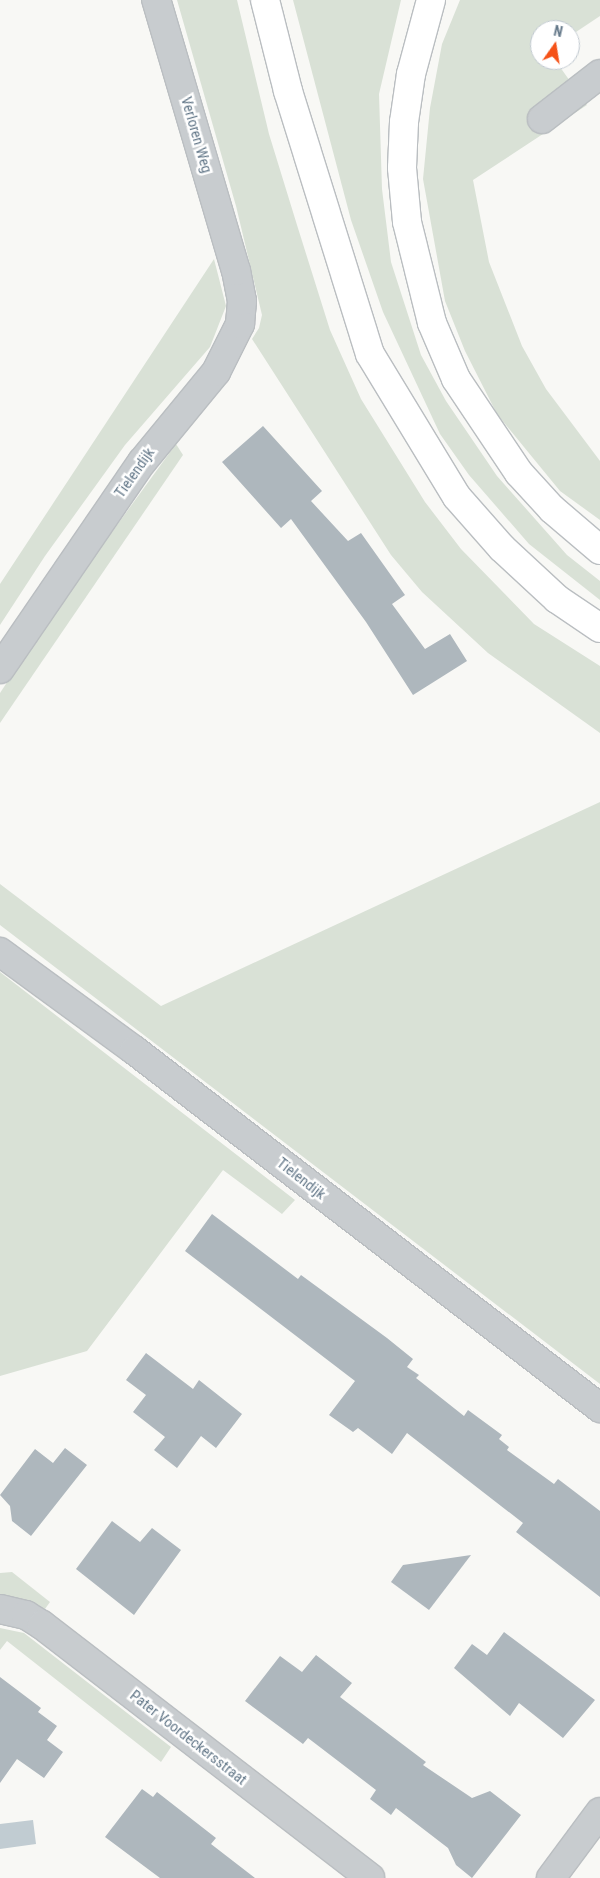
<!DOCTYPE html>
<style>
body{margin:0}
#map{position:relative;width:600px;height:1878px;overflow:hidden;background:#f8f8f5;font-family:"Roboto Condensed",sans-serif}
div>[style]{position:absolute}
.green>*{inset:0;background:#d9e1d6}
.water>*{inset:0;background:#c1ccd2}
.building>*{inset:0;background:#aeb7bd}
.roads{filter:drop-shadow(1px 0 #babec1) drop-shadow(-1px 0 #babec1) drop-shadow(0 1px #babec1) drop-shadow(0 -1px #babec1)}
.minor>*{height:28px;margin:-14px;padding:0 14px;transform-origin:14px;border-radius:14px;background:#c8cccf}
.tertiary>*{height:28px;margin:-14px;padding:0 14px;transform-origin:14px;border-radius:14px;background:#c8cccf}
.motorway>*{height:28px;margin:-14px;padding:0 14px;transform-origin:14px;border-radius:14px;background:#fff}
span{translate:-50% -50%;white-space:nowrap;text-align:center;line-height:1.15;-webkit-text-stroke:5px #fff;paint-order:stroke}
.street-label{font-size:15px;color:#647889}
.north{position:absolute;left:530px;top:20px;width:50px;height:50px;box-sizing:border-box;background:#fff;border:1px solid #c1c9d0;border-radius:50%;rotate:13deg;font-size:14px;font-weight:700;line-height:20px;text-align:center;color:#647889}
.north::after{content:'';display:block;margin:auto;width:18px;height:22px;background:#f55218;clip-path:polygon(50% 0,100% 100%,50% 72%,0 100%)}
</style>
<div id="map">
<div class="green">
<i style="clip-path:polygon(177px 0,237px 0,269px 134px,297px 225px,330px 330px,361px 399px,425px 502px,461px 549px,534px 624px,600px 666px,600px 733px,488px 653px,422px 592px,391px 555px,252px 339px,259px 328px,262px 315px,236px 206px)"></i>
<i style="clip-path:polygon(293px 0,401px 0,379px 94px,382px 189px,391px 262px,421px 355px,446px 401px,497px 476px,567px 555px,600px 581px,600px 600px,529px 544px,469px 475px,440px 434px,383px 312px,351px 220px)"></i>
<i style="clip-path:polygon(460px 0,600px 0,600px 16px,570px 36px,570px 30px,540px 30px,540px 60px,555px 60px,587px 105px,473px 180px,489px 262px,522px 346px,546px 389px,600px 461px,600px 520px,560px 491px,497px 414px,465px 351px,445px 301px,423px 179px,430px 108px,442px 44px)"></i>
<i style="clip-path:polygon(214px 259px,226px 306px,210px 347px,125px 445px,45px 556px,0 625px,0 584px)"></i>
<i style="clip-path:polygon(176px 444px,183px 455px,0 723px,0 693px,50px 617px)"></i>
<i style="clip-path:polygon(600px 802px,600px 1384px,0 925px,0 884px,161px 1006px)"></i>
<i style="clip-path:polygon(0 972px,295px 1200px,282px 1214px,223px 1170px,87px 1351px,0 1376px)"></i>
<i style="clip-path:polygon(12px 1572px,50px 1602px,45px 1609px,0 1596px,0 1573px)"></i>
<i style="clip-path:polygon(0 1628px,24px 1633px,171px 1747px,161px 1762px,7px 1641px,0 1650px)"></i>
</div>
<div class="water">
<i style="clip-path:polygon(33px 1820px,36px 1844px,0 1849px,0 1824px)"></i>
</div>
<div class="building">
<i style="clip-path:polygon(263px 426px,322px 491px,311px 501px,348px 541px,361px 533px,405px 595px,392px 604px,425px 649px,450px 634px,467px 661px,413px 695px,366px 622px,291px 519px,281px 528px,222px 462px)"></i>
<i style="clip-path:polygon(212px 1214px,298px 1279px,301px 1275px,387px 1338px,413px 1359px,407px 1367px,419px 1375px,416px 1378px,464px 1416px,468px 1410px,502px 1435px,499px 1439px,509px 1447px,507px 1450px,554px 1484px,558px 1479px,600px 1511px,600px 1597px,516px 1532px,523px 1523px,407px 1433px,392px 1454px,358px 1428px,353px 1432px,329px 1415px,355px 1381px,185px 1251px)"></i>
<i style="clip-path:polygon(146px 1353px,193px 1389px,199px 1380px,242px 1414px,216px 1448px,201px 1436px,177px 1468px,154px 1450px,165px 1437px,133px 1412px,146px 1395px,126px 1380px)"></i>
<i style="clip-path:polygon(65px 1448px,87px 1465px,31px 1536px,12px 1521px,10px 1506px,0 1495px,35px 1449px,53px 1463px)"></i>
<i style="clip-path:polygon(112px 1521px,140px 1542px,152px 1528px,181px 1550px,134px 1615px,76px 1569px)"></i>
<i style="clip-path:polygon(471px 1555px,429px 1610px,391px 1582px,403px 1565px)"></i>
<i style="clip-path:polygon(504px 1632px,595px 1700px,563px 1738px,519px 1703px,510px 1716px,454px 1668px,472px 1644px,487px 1655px)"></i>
<i style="clip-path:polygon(316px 1655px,352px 1683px,340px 1697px,426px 1762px,423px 1765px,472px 1798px,490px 1791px,521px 1815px,472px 1878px,456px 1865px,448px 1848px,396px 1808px,391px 1815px,370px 1799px,376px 1790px,308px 1738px,303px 1744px,245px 1701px,280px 1656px,302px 1672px)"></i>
<i style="clip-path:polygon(0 1677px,41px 1708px,38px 1712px,57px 1726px,47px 1740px,63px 1752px,44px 1778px,17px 1759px,0 1783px)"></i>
<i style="clip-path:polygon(142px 1789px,153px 1797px,157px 1792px,216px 1838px,211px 1844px,255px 1878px,160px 1878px,105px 1837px)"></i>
</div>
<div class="roads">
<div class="minor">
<i style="left:542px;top:119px;width:73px;rotate:-37.8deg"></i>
<i style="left:0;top:669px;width:251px;rotate:-55.6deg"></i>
<i style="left:142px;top:462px;width:117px;rotate:-50.6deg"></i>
<i style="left:216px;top:372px;width:54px;rotate:-63.4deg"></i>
<i style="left:240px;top:324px;width:23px;rotate:-85deg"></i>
<i style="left:242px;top:301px;width:31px;rotate:-101deg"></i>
<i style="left:236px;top:271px;width:283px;rotate:-106.4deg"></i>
<i style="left:0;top:1609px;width:27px;rotate:13deg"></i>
<i style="left:26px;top:1615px;width:19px;rotate:32deg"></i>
<i style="left:42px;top:1625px;width:414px;rotate:37.6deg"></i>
<i style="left:551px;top:1878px;width:82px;rotate:-53.4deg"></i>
</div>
<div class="tertiary">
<i style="left:0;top:952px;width:166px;rotate:36.2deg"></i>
<i style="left:134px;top:1050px;width:588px;rotate:37.53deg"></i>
</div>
<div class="motorway">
<i style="left:265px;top:0;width:94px;rotate:75.8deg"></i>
<i style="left:288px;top:91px;width:275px;rotate:72.7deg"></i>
<i style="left:370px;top:354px;width:167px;rotate:58.7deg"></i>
<i style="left:457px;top:497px;width:68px;rotate:48.6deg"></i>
<i style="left:502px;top:548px;width:75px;rotate:42.8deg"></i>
<i style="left:557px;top:599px;width:52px;rotate:34deg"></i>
<i style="left:431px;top:0;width:77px;rotate:105.1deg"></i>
<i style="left:411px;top:74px;width:49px;rotate:98.3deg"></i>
<i style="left:404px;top:122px;width:46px;rotate:92.5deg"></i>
<i style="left:402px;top:168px;width:54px;rotate:84.7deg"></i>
<i style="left:407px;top:222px;width:104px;rotate:76.1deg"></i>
<i style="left:432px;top:323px;width:61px;rotate:66.8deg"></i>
<i style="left:456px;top:379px;width:113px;rotate:56.2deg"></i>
<i style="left:519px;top:473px;width:49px;rotate:47.5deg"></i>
<i style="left:552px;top:509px;width:63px;rotate:40.5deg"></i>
</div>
</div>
<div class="street-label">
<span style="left:196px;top:135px;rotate:74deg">Verloren Weg</span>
<span style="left:135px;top:473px;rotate:-55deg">Tielendijk</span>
<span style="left:301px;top:1179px;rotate:38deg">Tielendijk</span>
<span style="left:188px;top:1738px;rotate:38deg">Pater Voordeckersstraat</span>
</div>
<div class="north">N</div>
</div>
